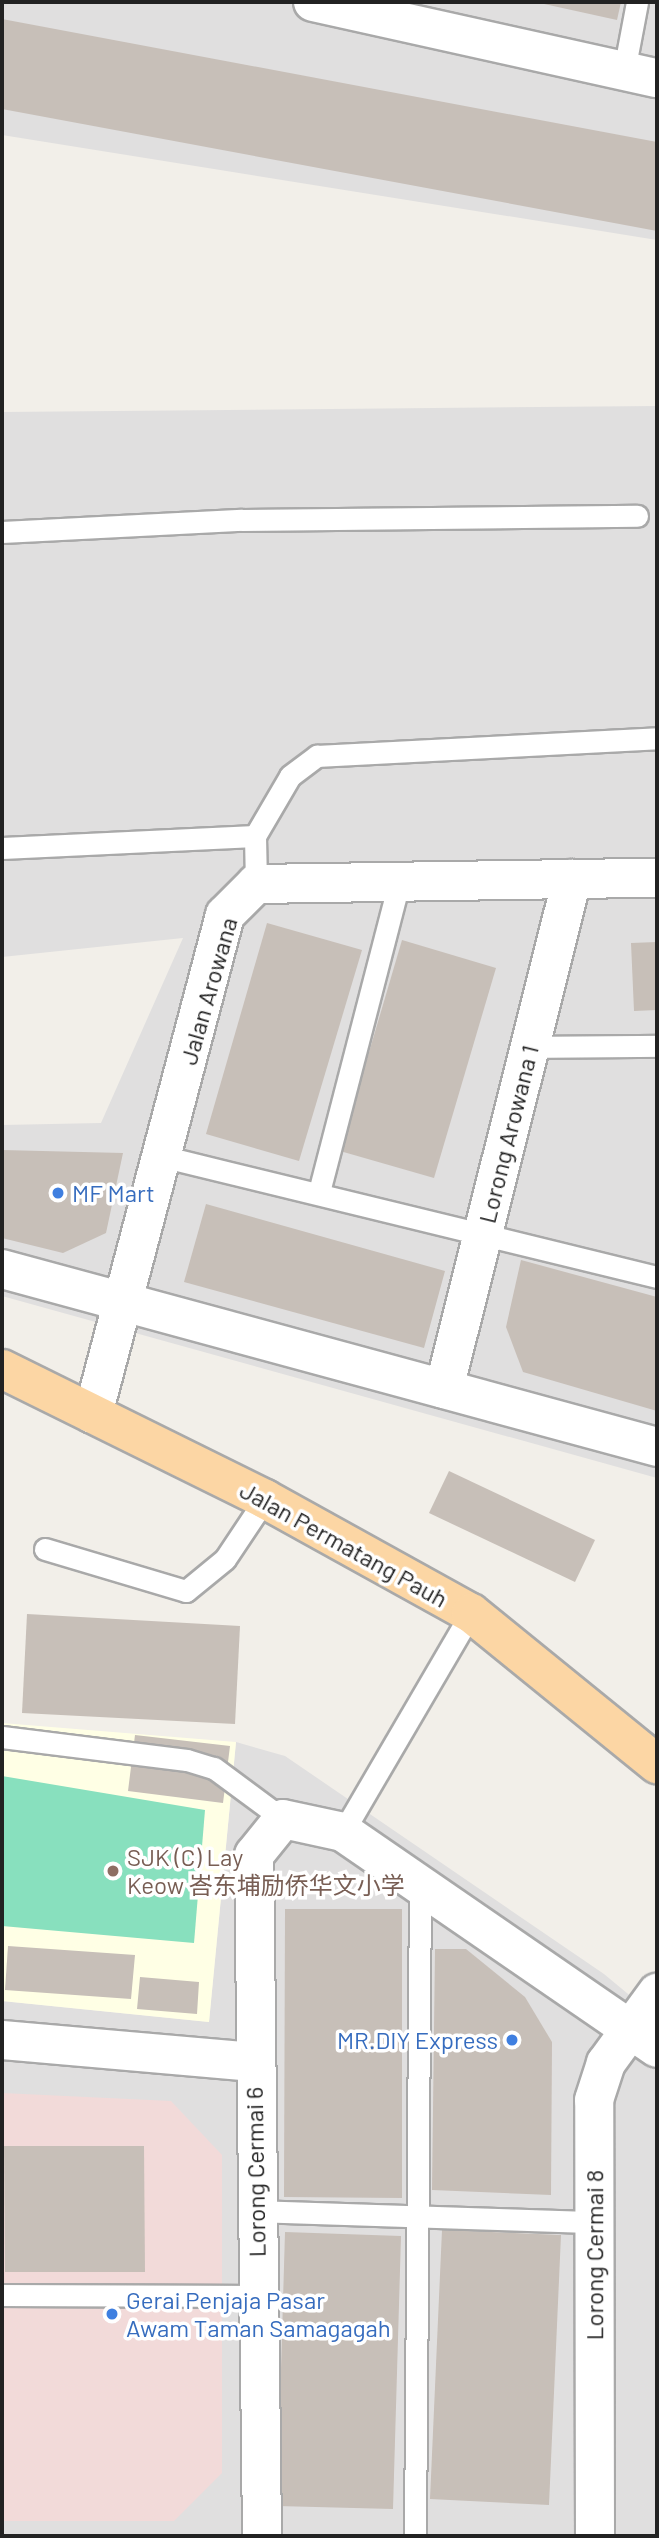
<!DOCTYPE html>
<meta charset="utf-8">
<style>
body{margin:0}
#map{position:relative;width:659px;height:2538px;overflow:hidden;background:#f2efe9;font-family:Barlow,"Noto Sans SC",sans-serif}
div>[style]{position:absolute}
.residential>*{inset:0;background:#e0dfdf}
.commercial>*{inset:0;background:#f2dad9}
.education>*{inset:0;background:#ffffe5}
.pitch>*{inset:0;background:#88e0be}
.building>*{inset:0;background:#c7bfb8}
.roads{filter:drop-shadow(2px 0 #a9a9a9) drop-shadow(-2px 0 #a9a9a9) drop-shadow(0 2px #a9a9a9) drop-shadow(0 -2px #a9a9a9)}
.lane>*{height:21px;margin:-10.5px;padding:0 10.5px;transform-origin:10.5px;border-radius:10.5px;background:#fff}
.street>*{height:38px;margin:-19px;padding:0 19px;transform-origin:19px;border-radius:19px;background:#fff}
.primary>*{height:38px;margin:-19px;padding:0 19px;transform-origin:19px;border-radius:19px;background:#fcd6a4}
.dots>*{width:19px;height:19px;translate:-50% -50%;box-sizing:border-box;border:4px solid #fff;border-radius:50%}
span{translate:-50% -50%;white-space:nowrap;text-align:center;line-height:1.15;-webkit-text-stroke:7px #fff;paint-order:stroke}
.street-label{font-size:24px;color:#222}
.shop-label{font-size:24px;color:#366cbe}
.left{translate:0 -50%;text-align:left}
.right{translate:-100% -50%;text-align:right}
.education-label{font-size:24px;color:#785e54}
.frame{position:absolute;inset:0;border:4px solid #222;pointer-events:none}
</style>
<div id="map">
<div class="residential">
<i style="clip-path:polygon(2px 2px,657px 2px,657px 240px,2px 135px)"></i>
<i style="clip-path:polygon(657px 406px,657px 1478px,2px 1296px,2px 1125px,101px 1123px,183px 938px,2px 957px,2px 412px)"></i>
<i style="clip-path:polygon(236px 1742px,285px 1756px,604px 1974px,657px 2018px,657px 2536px,2px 2536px,2px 2001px,209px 2022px)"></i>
</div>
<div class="commercial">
<i style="clip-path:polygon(2px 2093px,171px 2101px,222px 2155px,222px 2473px,174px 2521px,2px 2521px)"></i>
</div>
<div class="education">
<i style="clip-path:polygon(2px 1723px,236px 1742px,209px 2022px,2px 2001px)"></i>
</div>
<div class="pitch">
<i style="clip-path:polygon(2px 1776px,205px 1810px,194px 1943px,2px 1926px)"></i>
</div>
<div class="building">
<i style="clip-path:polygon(535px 2px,621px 2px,617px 20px)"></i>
<i style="clip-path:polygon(2px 19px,657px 142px,657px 231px,2px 109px)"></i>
<i style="clip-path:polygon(267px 923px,362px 950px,299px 1161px,206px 1134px)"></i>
<i style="clip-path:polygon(402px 940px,496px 968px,434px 1178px,340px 1151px)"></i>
<i style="clip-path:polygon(657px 942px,657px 1010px,634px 1011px,631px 943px)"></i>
<i style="clip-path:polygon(2px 1150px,123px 1153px,106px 1233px,63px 1253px,2px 1238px)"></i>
<i style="clip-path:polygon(206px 1204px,445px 1271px,424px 1348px,184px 1282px)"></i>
<i style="clip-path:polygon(521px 1260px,657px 1297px,657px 1411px,523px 1372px,506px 1327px)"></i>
<i style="clip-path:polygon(449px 1471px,595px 1540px,575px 1582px,429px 1513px)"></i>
<i style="clip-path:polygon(27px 1614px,240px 1626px,235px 1724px,22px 1713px)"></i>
<i style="clip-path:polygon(135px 1735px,230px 1746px,223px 1803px,128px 1791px)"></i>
<i style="clip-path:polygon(285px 1909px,402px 1909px,402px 2198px,284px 2197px)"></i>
<i style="clip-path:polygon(8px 1946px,135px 1955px,131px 1999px,5px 1990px)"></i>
<i style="clip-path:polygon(435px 1949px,466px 1949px,525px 1997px,552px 2042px,551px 2195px,432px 2190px)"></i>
<i style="clip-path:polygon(140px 1977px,199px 1982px,197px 2014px,137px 2009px)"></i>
<i style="clip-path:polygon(4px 2146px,144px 2146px,145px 2272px,5px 2272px)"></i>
<i style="clip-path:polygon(442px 2230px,561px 2235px,549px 2505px,430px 2499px)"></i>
<i style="clip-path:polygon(285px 2232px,401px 2236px,393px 2509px,277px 2506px)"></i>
</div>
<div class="roads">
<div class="lane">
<i style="left:624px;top:71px;width:70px;rotate:-79.3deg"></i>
<i style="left:2px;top:532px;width:240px;rotate:-2.9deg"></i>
<i style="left:242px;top:520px;width:395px;rotate:-0.6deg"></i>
<i style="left:255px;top:836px;width:69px;rotate:-59.7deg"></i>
<i style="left:290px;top:776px;width:34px;rotate:-37deg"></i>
<i style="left:317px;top:756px;width:340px;rotate:-3deg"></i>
<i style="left:2px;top:848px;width:253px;rotate:-2.7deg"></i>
<i style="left:255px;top:836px;width:48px;rotate:88.8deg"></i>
<i style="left:530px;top:1047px;width:127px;rotate:-0.5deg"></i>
<i style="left:161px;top:1156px;width:511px;rotate:13.71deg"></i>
<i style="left:319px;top:1192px;width:320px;rotate:-75.5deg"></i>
<i style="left:45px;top:1549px;width:147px;rotate:16.6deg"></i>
<i style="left:186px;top:1591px;width:50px;rotate:-39.4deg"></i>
<i style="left:225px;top:1559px;width:72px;rotate:-56.3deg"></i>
<i style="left:2px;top:1737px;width:186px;rotate:7.1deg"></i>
<i style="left:187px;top:1760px;width:28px;rotate:17deg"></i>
<i style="left:214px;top:1768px;width:86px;rotate:36.5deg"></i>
<i style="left:343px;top:1832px;width:254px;rotate:-59.7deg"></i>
<i style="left:256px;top:2211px;width:338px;rotate:1.9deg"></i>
<i style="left:2px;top:2295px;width:255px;rotate:0.2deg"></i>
<i style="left:415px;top:2536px;width:654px;rotate:-89.56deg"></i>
</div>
<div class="street">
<i style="left:313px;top:2px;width:352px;rotate:12.5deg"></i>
<i style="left:2px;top:1269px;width:679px;rotate:15.2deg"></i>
<i style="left:444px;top:1389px;width:526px;rotate:-75.91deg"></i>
<i style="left:93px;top:1414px;width:516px;rotate:-75.18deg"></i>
<i style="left:225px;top:915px;width:44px;rotate:-45deg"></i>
<i style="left:256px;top:884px;width:401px;rotate:-0.9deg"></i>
<i style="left:2px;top:2040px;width:251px;rotate:5deg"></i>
<i style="left:262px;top:2536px;width:681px;rotate:-90.67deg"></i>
<i style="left:254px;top:1855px;width:46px;rotate:-51.1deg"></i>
<i style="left:283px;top:1819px;width:61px;rotate:12.2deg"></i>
<i style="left:343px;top:1832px;width:381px;rotate:34.5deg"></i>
<i style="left:595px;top:2536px;width:436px;rotate:-90.1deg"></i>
<i style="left:594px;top:2100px;width:39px;rotate:-72deg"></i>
<i style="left:606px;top:2063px;width:87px;rotate:-53.9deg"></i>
</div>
<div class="primary">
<i style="left:2px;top:1369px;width:293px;rotate:26.3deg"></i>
<i style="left:265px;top:1499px;width:235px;rotate:29deg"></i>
<i style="left:471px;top:1613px;width:240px;rotate:39.1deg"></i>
</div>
</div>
<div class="dots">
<i style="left:58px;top:1193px;background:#3f7fe0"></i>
<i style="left:113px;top:1871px;background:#8d6e63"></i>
<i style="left:512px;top:2040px;background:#3f7fe0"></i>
<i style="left:112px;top:2314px;background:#3f7fe0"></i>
</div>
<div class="street-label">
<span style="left:208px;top:991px;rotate:-74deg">Jalan Arowana</span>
<span style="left:508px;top:1134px;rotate:-76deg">Lorong Arowana 1</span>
<span style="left:344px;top:1544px;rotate:29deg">Jalan Permatang Pauh</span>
<span style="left:255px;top:2172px;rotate:-91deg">Lorong Cermai 6</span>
<span style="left:594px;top:2255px;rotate:-90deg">Lorong Cermai 8</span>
</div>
<div class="shop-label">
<span class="left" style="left:72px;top:1193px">MF Mart</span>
<span class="right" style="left:498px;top:2040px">MR.DIY Express</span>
<span class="left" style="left:126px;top:2314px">Gerai Penjaja Pasar<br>Awam Taman Samagagah</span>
</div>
<div class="education-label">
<span class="left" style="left:127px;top:1871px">SJK (C) Lay<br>Keow 峇东埔励侨华文小学</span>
</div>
<div class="frame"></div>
</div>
